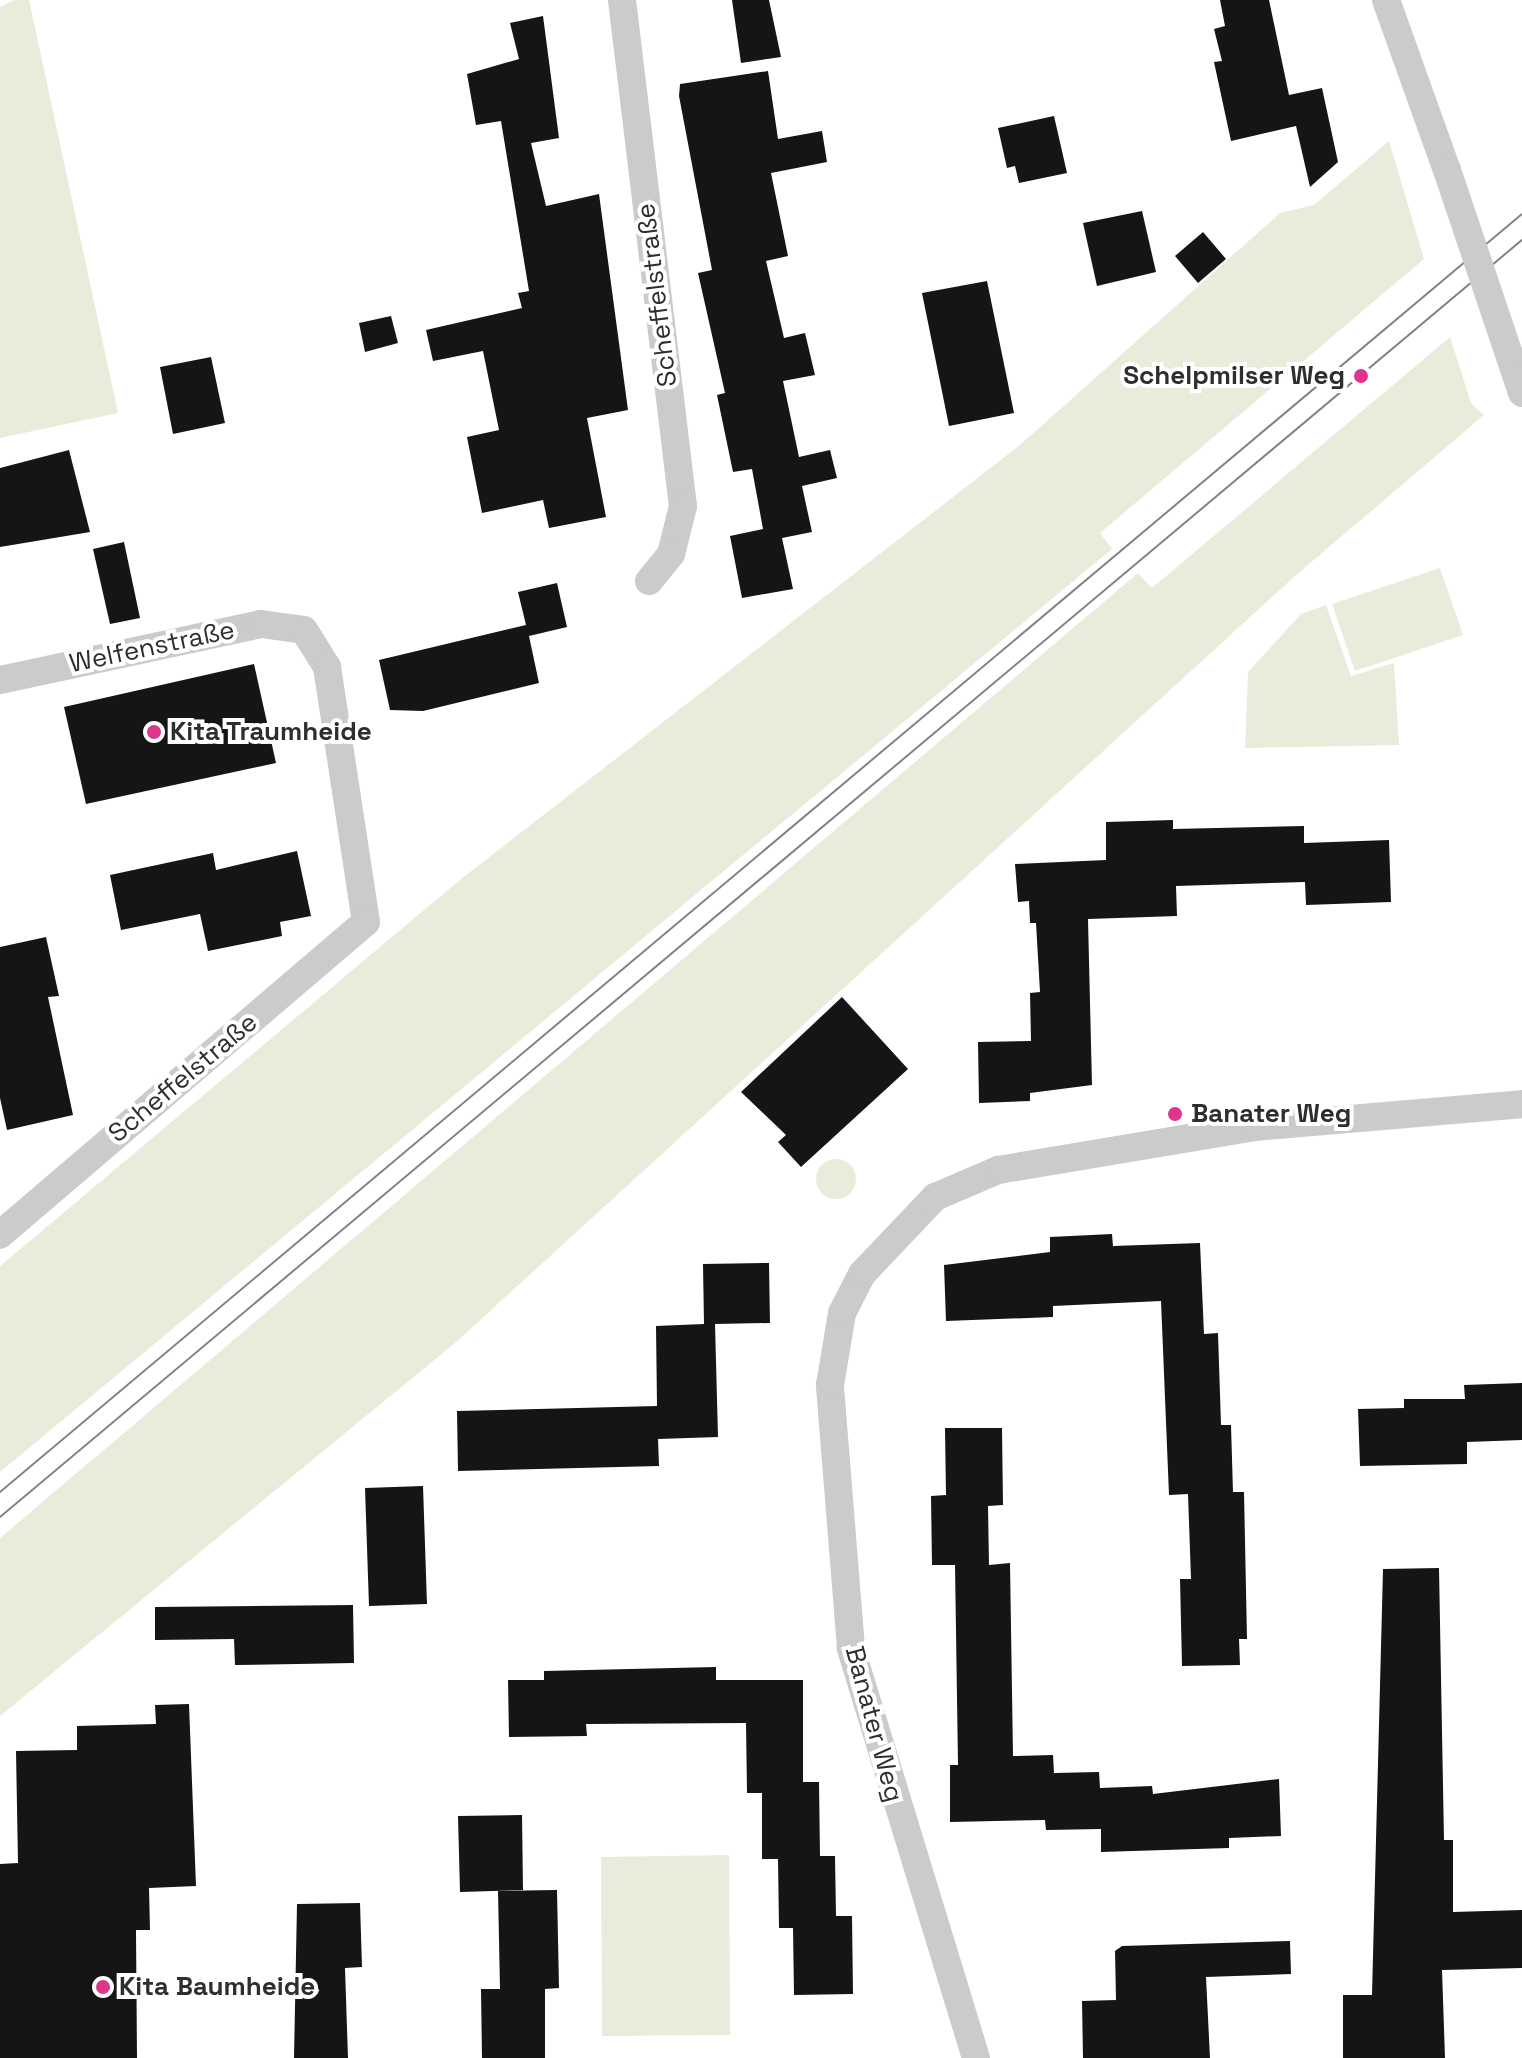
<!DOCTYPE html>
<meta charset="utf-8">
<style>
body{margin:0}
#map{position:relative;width:1522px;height:2058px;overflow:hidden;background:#fff;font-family:"Space Grotesk",sans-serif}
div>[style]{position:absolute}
.green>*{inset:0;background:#eaebdb}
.round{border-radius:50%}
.building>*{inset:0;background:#151515}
.minor>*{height:28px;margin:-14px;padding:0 14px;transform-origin:14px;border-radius:14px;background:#cbcbcb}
.tram>*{height:2px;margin:-1px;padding:0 1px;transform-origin:1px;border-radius:1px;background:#838383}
.minor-bridge>*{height:28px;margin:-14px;padding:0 14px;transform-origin:14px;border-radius:14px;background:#cbcbcb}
.dots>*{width:22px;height:22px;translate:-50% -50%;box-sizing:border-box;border:4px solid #fff;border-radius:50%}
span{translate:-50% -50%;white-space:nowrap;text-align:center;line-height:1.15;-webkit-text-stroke:8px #fff;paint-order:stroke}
.street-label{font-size:26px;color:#2e2e2e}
.poi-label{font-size:26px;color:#2e2e2e;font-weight:700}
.right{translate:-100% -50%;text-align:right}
.left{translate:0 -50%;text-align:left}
</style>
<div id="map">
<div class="green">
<i style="clip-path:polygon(14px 0,29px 0,118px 413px,0 438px,0 7px)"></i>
<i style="clip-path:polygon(1389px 141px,1424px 259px,1100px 533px,1112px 549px,0 1472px,0 1266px,461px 879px,1020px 445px,1280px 213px,1314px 205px)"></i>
<i style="clip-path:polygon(1450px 337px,1471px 403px,1484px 415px,1295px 576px,455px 1343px,0 1716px,0 1538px,1138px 573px,1152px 588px)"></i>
<i style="clip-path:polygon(1440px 568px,1463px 635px,1355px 671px,1332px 604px)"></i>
<i style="clip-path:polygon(1326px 605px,1351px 676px,1394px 663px,1399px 745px,1245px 748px,1248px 672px,1301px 614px)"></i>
<i class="round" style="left:816px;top:1159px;width:40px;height:40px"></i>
<i style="clip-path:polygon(729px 1855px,730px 2035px,602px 2036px,601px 1857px)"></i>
</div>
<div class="building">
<i style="clip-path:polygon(732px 0,769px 0,781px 57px,741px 63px)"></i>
<i style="clip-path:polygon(1220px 0,1269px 0,1289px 95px,1322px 88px,1338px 162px,1310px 187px,1296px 126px,1231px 141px,1214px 62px,1222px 61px,1214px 29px,1225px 26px)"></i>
<i style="clip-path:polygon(543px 16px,559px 138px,531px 143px,546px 206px,599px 194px,628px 410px,587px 418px,606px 517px,549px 528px,543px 500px,482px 513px,467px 437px,499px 430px,483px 351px,433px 361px,426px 330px,522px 308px,518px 293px,529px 291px,501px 121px,476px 125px,467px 74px,519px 59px,510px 23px)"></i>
<i style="clip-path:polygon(768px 71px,778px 139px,822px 131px,827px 162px,771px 173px,788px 256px,766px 261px,784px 338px,805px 333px,815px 375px,783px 381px,799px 457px,830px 450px,837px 478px,802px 486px,812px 532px,782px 538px,793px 589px,742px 598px,730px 536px,763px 529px,752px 469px,733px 472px,717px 395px,725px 393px,698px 273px,712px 270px,679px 96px,680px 84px)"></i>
<i style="clip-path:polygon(1054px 116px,1067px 173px,1019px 183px,1015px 166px,1007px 168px,998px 128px)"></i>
<i style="clip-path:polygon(1142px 211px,1156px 272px,1097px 286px,1083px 223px)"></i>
<i style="clip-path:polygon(1203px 232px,1226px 259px,1198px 283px,1175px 256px)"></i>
<i style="clip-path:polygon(987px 281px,1014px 413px,949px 426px,922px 293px)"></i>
<i style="clip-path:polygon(391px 316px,398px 343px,365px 352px,359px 323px)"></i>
<i style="clip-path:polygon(211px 357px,225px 423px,173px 434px,160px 367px)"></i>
<i style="clip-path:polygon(69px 450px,90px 532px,0 547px,0 468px)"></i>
<i style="clip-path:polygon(124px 542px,140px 618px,110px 624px,93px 549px)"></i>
<i style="clip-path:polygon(557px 583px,567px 627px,529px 636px,539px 683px,423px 711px,390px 710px,379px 660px,526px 625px,518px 592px)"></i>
<i style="clip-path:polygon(254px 664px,276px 763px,86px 804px,64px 707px)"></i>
<i style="clip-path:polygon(1173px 820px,1173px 829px,1304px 826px,1304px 843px,1389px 840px,1391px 902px,1306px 905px,1305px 882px,1176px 886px,1177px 916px,1088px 919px,1092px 1085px,1030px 1093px,1030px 1101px,979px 1103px,978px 1042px,1031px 1041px,1030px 993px,1040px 992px,1036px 923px,1030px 923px,1029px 901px,1018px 902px,1015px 864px,1106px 860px,1106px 822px)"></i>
<i style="clip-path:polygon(297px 851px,311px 916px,280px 922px,282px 936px,208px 951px,200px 914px,121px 930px,110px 875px,213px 853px,216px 870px)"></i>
<i style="clip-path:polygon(46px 937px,59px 996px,48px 997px,73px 1115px,7px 1130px,0 1098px,0 947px)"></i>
<i style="clip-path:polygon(842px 997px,908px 1069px,801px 1167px,778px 1142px,786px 1135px,741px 1092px)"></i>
<i style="clip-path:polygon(1112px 1234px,1113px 1246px,1200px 1243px,1204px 1334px,1218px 1333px,1221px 1425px,1231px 1425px,1233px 1492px,1244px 1492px,1247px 1639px,1239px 1639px,1240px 1665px,1182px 1666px,1180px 1579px,1191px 1579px,1188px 1494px,1169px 1495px,1161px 1301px,1053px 1306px,1053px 1317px,946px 1321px,944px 1265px,1050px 1252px,1050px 1237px)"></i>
<i style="clip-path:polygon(769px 1263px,770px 1323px,715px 1324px,718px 1437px,658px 1439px,659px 1466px,458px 1471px,457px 1411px,657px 1406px,656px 1326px,704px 1324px,703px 1264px)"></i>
<i style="clip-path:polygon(1522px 1383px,1522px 1440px,1467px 1442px,1467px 1464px,1360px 1466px,1358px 1409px,1404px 1408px,1404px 1399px,1465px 1399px,1464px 1385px)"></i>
<i style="clip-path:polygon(945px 1428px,1002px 1428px,1003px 1505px,988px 1506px,989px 1565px,1010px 1563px,1013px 1756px,1053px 1755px,1054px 1773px,1099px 1772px,1100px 1788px,1152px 1786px,1153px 1794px,1279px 1779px,1281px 1836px,1229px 1838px,1229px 1848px,1101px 1852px,1101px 1829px,1046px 1830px,1045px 1820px,950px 1822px,950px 1765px,958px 1765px,955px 1565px,932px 1565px,931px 1496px,946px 1495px)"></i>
<i style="clip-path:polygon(423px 1486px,427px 1604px,369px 1606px,365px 1488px)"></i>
<i style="clip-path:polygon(1439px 1568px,1444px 1840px,1453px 1840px,1453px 1912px,1522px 1910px,1522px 1968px,1442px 1970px,1445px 2058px,1343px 2058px,1343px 1995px,1372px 1995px,1383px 1569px)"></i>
<i style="clip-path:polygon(353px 1605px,354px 1663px,235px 1665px,234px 1639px,155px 1640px,155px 1607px)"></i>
<i style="clip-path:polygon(716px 1667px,716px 1680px,803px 1680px,803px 1782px,819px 1782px,820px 1856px,835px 1856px,836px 1916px,852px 1916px,853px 1994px,794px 1995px,793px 1928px,779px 1928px,778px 1859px,762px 1859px,762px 1793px,747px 1793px,746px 1723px,586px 1724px,587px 1736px,509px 1737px,508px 1680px,544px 1680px,544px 1671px)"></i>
<i style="clip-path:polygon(189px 1704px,196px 1886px,149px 1888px,150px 1930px,136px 1930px,137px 2058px,0 2058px,0 1864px,18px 1863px,16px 1751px,77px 1750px,77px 1726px,156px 1724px,155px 1705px)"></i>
<i style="clip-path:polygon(522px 1815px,523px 1890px,460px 1892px,458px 1816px)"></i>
<i style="clip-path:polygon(557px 1890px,559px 1988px,545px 1989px,545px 2058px,482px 2058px,481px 1989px,500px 1989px,498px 1891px)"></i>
<i style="clip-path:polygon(360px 1903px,362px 1967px,345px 1968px,348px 2058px,294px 2058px,297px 1904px)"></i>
<i style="clip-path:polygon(1290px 1941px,1291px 1974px,1206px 1977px,1210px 2058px,1083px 2058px,1082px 2001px,1116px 2000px,1115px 1951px,1122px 1946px)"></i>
</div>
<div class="minor">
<i style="left:622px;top:0;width:510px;rotate:83.13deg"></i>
<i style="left:683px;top:506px;width:49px;rotate:104deg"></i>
<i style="left:671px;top:554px;width:35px;rotate:129deg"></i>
<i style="left:1386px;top:0;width:181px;rotate:70.3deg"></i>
<i style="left:1509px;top:354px;width:41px;rotate:71.6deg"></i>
<i style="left:0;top:680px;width:267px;rotate:-12.1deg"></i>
<i style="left:261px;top:624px;width:43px;rotate:7.9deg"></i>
<i style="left:304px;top:630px;width:44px;rotate:58.1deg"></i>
<i style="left:327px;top:667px;width:258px;rotate:81.3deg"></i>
<i style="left:366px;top:922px;width:482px;rotate:139.5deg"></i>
<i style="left:976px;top:2058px;width:429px;rotate:-107deg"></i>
<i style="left:851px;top:1648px;width:264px;rotate:-94.6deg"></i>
<i style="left:830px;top:1385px;width:73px;rotate:-80.5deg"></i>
<i style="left:842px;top:1313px;width:44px;rotate:-62.9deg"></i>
<i style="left:862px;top:1274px;width:106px;rotate:-46.5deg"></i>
<i style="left:935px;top:1197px;width:69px;rotate:-23.2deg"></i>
<i style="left:998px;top:1170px;width:261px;rotate:-9.5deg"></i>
<i style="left:1255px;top:1127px;width:268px;rotate:-4.9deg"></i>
</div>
<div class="tram">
<i style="left:0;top:1492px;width:1987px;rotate:-40.02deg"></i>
<i style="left:0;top:1517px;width:1987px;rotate:-40deg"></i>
</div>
<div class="minor-bridge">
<i style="left:1447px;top:170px;width:194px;rotate:71.4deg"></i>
</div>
<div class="dots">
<i style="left:1361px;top:376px;background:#df358c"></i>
<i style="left:154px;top:732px;background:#df358c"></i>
<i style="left:1175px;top:1114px;background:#df358c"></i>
<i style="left:103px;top:1987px;background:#df358c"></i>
</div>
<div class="street-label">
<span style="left:657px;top:295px;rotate:-97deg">Scheffelstraße</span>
<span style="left:152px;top:647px;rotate:-12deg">Welfenstraße</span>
<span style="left:183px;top:1078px;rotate:-40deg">Scheffelstraße</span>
<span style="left:874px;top:1724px;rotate:75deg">Banater Weg</span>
</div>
<div class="poi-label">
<span class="right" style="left:1345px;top:376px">Schelpmilser Weg</span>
<span class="left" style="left:170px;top:732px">Kita Traumheide</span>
<span class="left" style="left:1191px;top:1114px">Banater Weg</span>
<span class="left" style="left:119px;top:1987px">Kita Baumheide</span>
</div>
</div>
